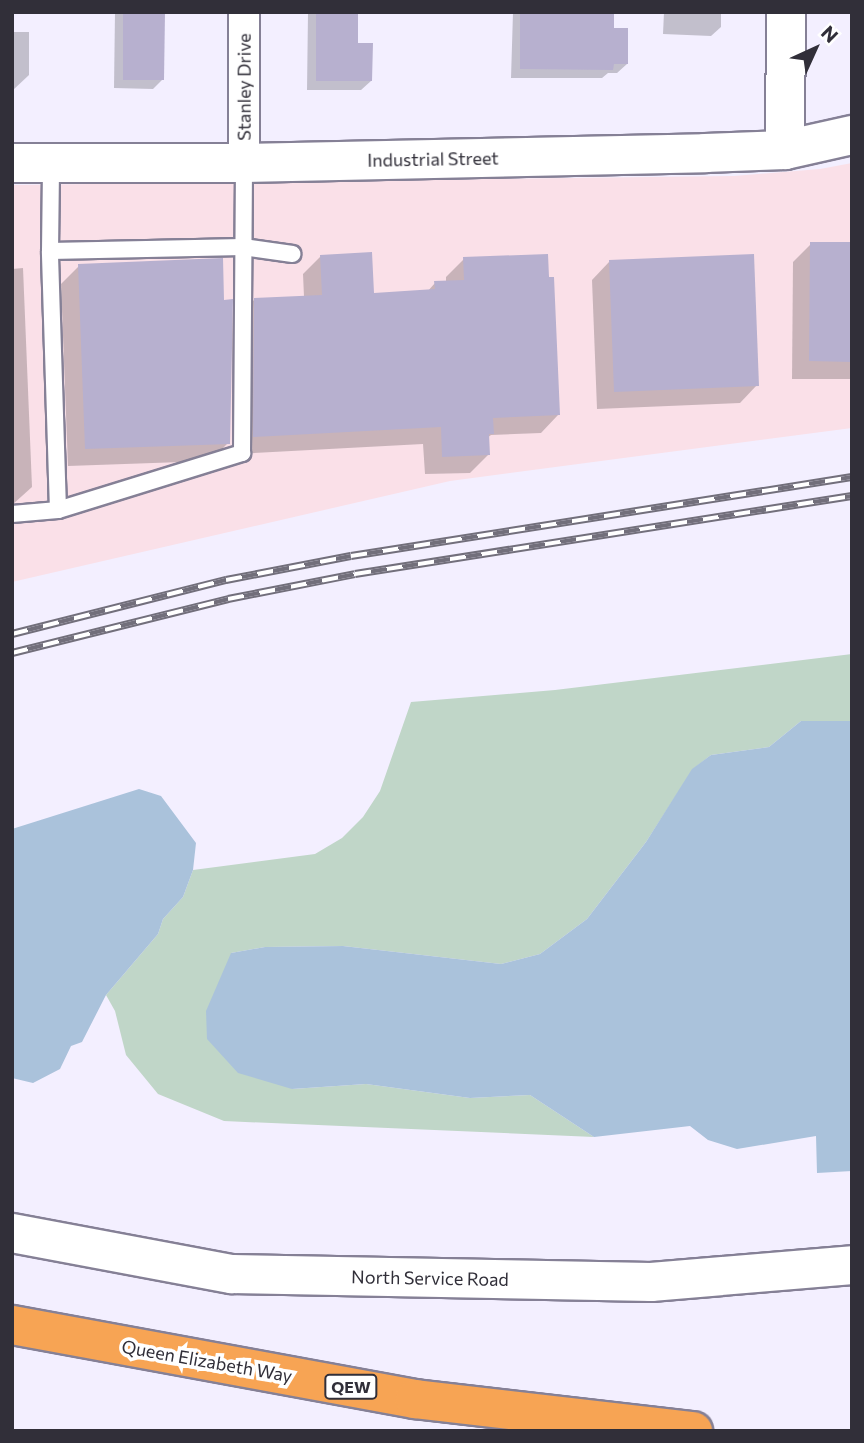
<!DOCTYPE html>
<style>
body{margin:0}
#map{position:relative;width:864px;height:1443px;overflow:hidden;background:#f3efff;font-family:Commissioner,sans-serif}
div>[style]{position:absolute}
.industrial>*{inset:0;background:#fae0e8}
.green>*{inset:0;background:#c0d6c8}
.water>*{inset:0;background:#aac2db}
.shadow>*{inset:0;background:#0003}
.building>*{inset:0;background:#b7b0cf}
.roads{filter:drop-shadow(2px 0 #858096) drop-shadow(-2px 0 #858096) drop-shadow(0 2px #858096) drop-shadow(0 -2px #858096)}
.service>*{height:16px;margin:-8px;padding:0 8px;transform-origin:8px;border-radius:8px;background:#fff}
.minor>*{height:30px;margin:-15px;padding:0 15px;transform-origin:15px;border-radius:15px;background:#fff}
.tertiary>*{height:38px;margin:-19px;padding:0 19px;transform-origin:19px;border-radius:19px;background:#fff}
.motorway>*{height:38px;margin:-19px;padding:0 19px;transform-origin:19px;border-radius:19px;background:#f7a454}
.rail>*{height:8px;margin-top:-4px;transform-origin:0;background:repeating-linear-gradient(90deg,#fff 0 16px,#726f7b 0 32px);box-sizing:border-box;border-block:2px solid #726f7b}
span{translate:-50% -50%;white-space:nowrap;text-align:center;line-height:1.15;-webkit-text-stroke:7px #fff;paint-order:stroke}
.shield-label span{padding:2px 5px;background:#fff;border:2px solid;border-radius:5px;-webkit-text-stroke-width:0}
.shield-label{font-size:16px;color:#312f39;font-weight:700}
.street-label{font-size:18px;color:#312f39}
.frame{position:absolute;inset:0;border:14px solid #312f39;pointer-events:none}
.north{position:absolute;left:780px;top:14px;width:70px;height:70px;-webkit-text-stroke:5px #fff;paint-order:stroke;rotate:45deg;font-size:19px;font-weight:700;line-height:28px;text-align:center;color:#312f39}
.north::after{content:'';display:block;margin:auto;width:24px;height:32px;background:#312f39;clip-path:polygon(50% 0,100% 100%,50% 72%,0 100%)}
</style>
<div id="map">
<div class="industrial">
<i style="clip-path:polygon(852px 163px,852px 428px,450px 481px,12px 582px,12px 185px,734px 176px,820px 169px)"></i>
</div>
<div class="green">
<i style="clip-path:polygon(852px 654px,852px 721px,801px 721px,769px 747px,711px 755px,693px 769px,646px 842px,587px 919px,540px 954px,501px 964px,343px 946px,265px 947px,231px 953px,292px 1089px,366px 1084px,470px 1098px,530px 1095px,594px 1137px,224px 1121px,158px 1094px,126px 1055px,115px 1011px,106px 995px,158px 934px,163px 919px,183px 897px,193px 870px,315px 854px,342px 838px,363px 817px,380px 791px,411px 702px,555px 690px)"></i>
</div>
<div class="water">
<i style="clip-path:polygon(801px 721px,852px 721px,852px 1171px,817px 1173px,816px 1136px,737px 1149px,708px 1140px,690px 1126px,594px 1137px,530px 1095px,470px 1098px,366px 1084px,292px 1089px,238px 1073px,207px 1039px,206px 1011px,231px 953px,265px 947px,343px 946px,501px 964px,540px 954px,587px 919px,646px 842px,692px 769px,711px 755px,769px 747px)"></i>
<i style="clip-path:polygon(139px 789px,161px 796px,196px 843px,193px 870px,183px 897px,163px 919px,158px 934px,106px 995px,82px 1042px,71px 1046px,60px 1069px,33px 1083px,12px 1078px,12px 829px)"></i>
</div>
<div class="shadow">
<i style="clip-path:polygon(115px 12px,163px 12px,163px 79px,153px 89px,114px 88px)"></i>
<i style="clip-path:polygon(308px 12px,356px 12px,356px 45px,371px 81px,361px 90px,307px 90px)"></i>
<i style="clip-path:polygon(513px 12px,612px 12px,612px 29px,627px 64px,617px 73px,608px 73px,602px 78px,511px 78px)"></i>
<i style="clip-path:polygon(664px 12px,721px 12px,721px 27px,711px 36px,663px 34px)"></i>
<i style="clip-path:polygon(12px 32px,29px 32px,29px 75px,12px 91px)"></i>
<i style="clip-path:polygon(811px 244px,852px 244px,852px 379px,792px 379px,793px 262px)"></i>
<i style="clip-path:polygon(321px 256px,372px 295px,427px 292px,435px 283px,446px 283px,446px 277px,464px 259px,558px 415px,541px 433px,491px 435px,487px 438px,488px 455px,470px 473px,425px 474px,423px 444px,236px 454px,236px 318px,254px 300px,304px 297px,303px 274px)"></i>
<i style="clip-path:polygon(609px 262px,757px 385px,740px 403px,597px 409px,592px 280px)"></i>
<i style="clip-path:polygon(79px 266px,228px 443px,210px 461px,68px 466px,61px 284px)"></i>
<i style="clip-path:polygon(23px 268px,32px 487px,12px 505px,12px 269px)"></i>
</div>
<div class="building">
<i style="clip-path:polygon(123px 12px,165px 12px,164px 80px,123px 80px)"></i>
<i style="clip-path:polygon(316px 12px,358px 12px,358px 43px,373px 43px,372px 81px,316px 81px)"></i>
<i style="clip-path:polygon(520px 12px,614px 12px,614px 28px,628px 28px,628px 64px,614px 64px,613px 70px,520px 69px)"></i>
<i style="clip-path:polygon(810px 242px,852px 242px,852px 362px,809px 361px)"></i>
<i style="clip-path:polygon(372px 252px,374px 293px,435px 289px,434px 281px,464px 280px,463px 257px,548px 254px,549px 277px,554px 277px,560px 415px,493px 418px,494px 434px,489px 434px,490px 455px,442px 457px,441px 427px,253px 437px,254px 298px,322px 295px,320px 255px)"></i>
<i style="clip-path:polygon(754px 254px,759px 386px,614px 392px,609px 260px)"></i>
<i style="clip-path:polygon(223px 258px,224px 300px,233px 299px,230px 444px,85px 449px,78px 264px)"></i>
</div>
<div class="roads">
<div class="service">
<i style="left:50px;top:251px;width:193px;rotate:-1.2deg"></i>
<i style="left:243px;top:247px;width:50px;rotate:8deg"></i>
<i style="left:58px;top:510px;width:193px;rotate:-17.2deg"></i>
<i style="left:242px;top:453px;width:290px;rotate:-89.6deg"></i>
<i style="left:12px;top:514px;width:46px;rotate:-5deg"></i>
<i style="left:58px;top:510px;width:259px;rotate:-91.8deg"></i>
<i style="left:50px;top:251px;width:88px;rotate:-89.3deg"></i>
</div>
<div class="minor">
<i style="left:244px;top:163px;width:151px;rotate:-90deg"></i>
</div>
<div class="tertiary">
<i style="left:785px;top:150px;width:138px;rotate:-89.6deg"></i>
<i style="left:12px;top:163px;width:232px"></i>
<i style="left:244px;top:163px;width:461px;rotate:-1.2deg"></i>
<i style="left:705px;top:153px;width:80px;rotate:-2.1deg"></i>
<i style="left:785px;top:150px;width:69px;rotate:-12.6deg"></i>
<i style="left:12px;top:1233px;width:224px;rotate:10.6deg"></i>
<i style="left:232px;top:1274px;width:419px;rotate:1.1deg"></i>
<i style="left:651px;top:1282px;width:202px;rotate:-4.8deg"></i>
</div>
<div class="motorway">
<i style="left:12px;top:1325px;width:410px;rotate:10.4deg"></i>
<i style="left:415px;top:1399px;width:280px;rotate:6.6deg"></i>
</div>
</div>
<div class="rail">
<i style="left:12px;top:634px;width:221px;rotate:-14.2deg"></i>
<i style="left:226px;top:580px;width:127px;rotate:-10.9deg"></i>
<i style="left:351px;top:556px;width:507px;rotate:-8.96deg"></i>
<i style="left:12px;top:653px;width:223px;rotate:-14deg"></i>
<i style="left:228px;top:599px;width:129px;rotate:-11.1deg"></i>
<i style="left:355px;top:574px;width:503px;rotate:-8.92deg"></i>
</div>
<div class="shield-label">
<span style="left:351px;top:1387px">QEW</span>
</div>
<div class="street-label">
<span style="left:244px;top:87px;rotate:-90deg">Stanley Drive</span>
<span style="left:433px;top:159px;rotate:-1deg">Industrial Street</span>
<span style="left:430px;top:1278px;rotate:1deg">North Service Road</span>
<span style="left:207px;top:1361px;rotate:10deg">Queen Elizabeth Way</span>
</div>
<div class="frame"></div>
<div class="north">N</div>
</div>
